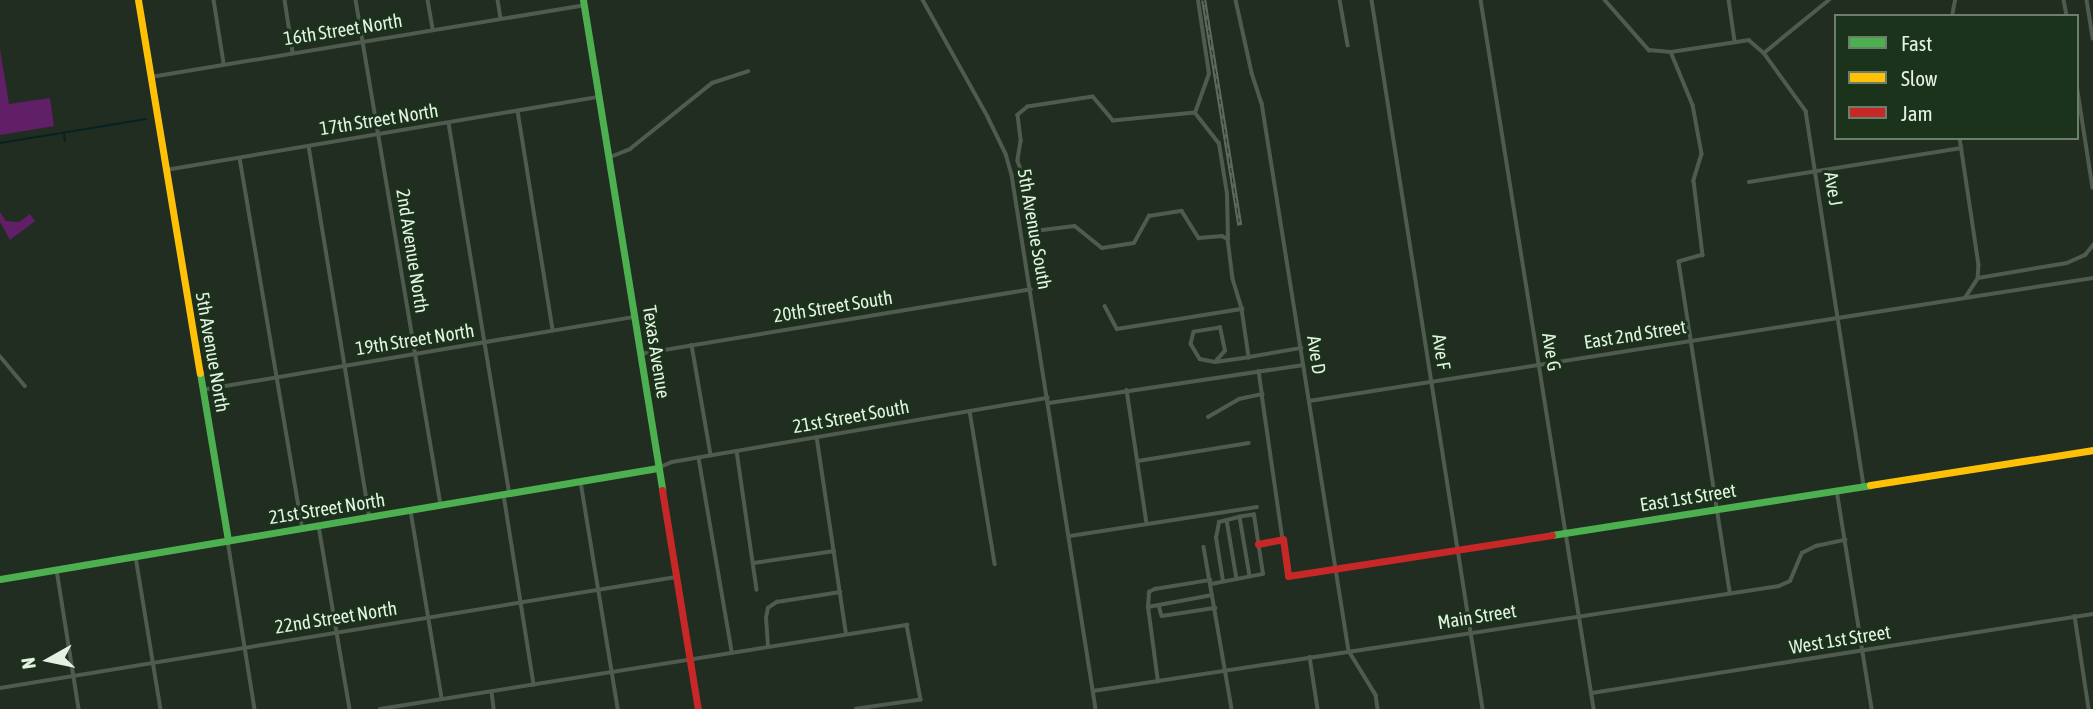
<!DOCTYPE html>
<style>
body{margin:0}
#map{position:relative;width:2093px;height:709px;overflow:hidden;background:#202d20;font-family:"Asap Condensed",sans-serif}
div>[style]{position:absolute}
.green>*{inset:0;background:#601f67}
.stream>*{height:2px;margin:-1px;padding:0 1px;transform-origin:1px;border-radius:1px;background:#082122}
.street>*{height:3.5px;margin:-1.75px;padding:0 1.75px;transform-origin:1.75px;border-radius:1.75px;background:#4e5b4e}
.fast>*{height:7px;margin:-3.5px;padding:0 3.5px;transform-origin:3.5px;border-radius:3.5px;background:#4caf50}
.slow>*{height:7px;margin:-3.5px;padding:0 3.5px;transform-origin:3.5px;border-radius:3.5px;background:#ffc107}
.jam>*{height:7px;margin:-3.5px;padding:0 3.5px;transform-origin:3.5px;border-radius:3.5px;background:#c62828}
.rail>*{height:4.5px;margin-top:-2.25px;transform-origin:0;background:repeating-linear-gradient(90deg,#1b321b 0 5px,#5f695e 0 10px);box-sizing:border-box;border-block:2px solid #5f695e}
span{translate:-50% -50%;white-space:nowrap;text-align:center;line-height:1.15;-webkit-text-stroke:6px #1b321b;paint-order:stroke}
.street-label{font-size:19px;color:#e4f2e3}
.legend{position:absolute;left:1834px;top:14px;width:245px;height:126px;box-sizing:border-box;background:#1b321b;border:2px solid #6b7f6b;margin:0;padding:9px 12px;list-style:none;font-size:21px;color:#e4f2e3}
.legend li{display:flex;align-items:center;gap:14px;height:35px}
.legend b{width:35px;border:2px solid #6b7f6b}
.north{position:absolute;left:14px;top:625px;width:70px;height:70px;-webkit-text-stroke:5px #1b321b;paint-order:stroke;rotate:261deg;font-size:19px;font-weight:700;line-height:28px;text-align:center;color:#e4f2e3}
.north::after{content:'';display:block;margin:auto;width:24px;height:32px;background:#e4f2e3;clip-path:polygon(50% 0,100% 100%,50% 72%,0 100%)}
</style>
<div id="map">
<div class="green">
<i style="clip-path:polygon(0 49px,9px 104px,50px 98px,54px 126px,0 135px)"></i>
<i style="clip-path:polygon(0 212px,6px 221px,19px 222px,30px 214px,35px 221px,10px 240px,0 222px)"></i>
</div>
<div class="stream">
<i style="left:64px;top:133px;width:8px;rotate:83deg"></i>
<i style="left:0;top:143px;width:148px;rotate:-9.3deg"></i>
</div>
<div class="street">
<i style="left:214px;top:0;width:64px;rotate:81deg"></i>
<i style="left:285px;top:0;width:53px;rotate:81.3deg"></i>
<i style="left:356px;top:0;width:512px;rotate:80.45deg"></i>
<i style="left:428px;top:0;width:29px;rotate:80deg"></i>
<i style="left:498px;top:0;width:18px;rotate:81deg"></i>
<i style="left:923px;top:0;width:134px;rotate:60.9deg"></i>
<i style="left:988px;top:117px;width:41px;rotate:64.1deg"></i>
<i style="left:1006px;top:154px;width:22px;rotate:74deg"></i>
<i style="left:1012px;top:175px;width:541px;rotate:81.06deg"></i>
<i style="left:1236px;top:0;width:75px;rotate:77.6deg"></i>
<i style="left:1252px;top:73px;width:32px;rotate:72deg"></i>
<i style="left:1262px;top:103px;width:555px;rotate:80.98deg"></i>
<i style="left:1349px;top:651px;width:52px;rotate:58.5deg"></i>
<i style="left:1376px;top:695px;width:14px;rotate:82deg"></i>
<i style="left:1340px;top:0;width:46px;rotate:79.9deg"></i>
<i style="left:1372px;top:0;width:718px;rotate:81.1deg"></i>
<i style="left:1481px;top:0;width:718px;rotate:80.94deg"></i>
<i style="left:1605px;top:0;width:67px;rotate:48.7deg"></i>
<i style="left:1649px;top:50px;width:22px;rotate:5deg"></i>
<i style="left:1671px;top:52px;width:79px;rotate:-8.7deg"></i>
<i style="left:1749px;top:40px;width:20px;rotate:41deg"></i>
<i style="left:1764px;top:53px;width:72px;rotate:54.1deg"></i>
<i style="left:1806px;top:111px;width:380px;rotate:81.2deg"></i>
<i style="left:1729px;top:0;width:41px;rotate:81.7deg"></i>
<i style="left:2064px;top:0;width:16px;rotate:79deg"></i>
<i style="left:2087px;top:0;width:39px;rotate:81deg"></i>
<i style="left:1952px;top:16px;width:16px;rotate:-79deg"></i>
<i style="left:1671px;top:52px;width:57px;rotate:67.5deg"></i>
<i style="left:1693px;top:105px;width:50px;rotate:79.6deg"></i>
<i style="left:1702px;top:154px;width:28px;rotate:107deg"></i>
<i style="left:1694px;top:181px;width:75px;rotate:83.1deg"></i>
<i style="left:1703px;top:255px;width:25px;rotate:164deg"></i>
<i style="left:1679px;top:262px;width:335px;rotate:81.2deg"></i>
<i style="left:1764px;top:53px;width:84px;rotate:-39.2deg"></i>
<i style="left:151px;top:77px;width:439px;rotate:-9.4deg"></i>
<i style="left:2077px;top:85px;width:104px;rotate:81.2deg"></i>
<i style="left:518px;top:111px;width:222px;rotate:80.9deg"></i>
<i style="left:1195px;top:113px;width:41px;rotate:-70.3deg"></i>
<i style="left:1209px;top:74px;width:75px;rotate:-98.5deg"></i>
<i style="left:449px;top:123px;width:376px;rotate:80.7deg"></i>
<i style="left:1960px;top:138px;width:128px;rotate:81.5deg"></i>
<i style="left:1979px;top:265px;width:13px;rotate:94deg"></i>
<i style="left:309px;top:146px;width:376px;rotate:80.7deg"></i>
<i style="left:240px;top:158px;width:376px;rotate:80.4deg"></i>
<i style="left:608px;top:158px;width:24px;rotate:-22deg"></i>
<i style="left:630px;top:149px;width:105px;rotate:-38.8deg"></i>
<i style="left:712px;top:83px;width:38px;rotate:-18deg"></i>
<i style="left:166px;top:170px;width:438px;rotate:-9.6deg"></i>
<i style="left:1749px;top:182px;width:215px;rotate:-9.1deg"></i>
<i style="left:1228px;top:239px;width:45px;rotate:-91.3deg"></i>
<i style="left:1227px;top:194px;width:51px;rotate:-99.1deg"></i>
<i style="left:1219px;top:144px;width:39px;rotate:-128deg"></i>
<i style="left:1195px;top:113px;width:82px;rotate:174.4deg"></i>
<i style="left:1113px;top:121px;width:31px;rotate:-130deg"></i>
<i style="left:1093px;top:97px;width:66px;rotate:171.3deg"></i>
<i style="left:1028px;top:107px;width:13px;rotate:141deg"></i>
<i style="left:1018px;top:115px;width:26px;rotate:83deg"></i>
<i style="left:1021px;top:141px;width:20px;rotate:99deg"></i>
<i style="left:1018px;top:161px;width:18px;rotate:71deg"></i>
<i style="left:1024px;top:178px;width:54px;rotate:79.3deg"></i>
<i style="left:1034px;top:231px;width:41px;rotate:-7deg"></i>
<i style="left:1075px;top:226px;width:35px;rotate:39deg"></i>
<i style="left:1102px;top:248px;width:32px;rotate:-9deg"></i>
<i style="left:1134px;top:243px;width:31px;rotate:-61deg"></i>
<i style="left:1149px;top:216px;width:33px;rotate:-9deg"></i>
<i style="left:1182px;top:211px;width:32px;rotate:58deg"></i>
<i style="left:1199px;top:238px;width:23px;rotate:-5deg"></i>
<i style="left:1222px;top:236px;width:7px;rotate:27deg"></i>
<i style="left:1228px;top:239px;width:40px;rotate:82.9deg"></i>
<i style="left:1233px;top:279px;width:31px;rotate:73deg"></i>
<i style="left:1965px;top:298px;width:130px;rotate:-8.9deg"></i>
<i style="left:1105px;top:306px;width:26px;rotate:62deg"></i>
<i style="left:1117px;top:329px;width:127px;rotate:-9.1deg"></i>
<i style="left:1242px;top:309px;width:49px;rotate:81.7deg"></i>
<i style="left:1249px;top:357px;width:53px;rotate:-9.8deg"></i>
<i style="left:692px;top:345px;width:112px;rotate:80.2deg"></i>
<i style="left:640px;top:354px;width:396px;rotate:-9.4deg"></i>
<i style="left:0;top:356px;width:39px;rotate:50deg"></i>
<i style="left:1215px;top:362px;width:15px;rotate:-48deg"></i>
<i style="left:1225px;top:351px;width:24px;rotate:-102deg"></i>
<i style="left:1220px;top:328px;width:26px;rotate:171deg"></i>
<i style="left:1194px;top:332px;width:12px;rotate:104deg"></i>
<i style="left:1191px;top:344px;width:17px;rotate:59deg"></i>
<i style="left:1200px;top:359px;width:15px;rotate:11deg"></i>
<i style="left:1215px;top:362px;width:34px;rotate:-8deg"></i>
<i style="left:1259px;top:371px;width:22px;rotate:82deg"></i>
<i style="left:202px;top:390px;width:438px;rotate:-9.6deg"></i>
<i style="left:1127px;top:390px;width:135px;rotate:81.5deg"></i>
<i style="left:1309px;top:401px;width:664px;rotate:-8.92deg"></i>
<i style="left:1965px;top:298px;width:24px;rotate:-57deg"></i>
<i style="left:1978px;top:278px;width:90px;rotate:-9.6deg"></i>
<i style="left:2067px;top:263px;width:20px;rotate:-24deg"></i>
<i style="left:2085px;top:255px;width:13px;rotate:-51deg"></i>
<i style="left:1049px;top:403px;width:257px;rotate:-8.5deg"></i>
<i style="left:970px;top:411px;width:155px;rotate:80.7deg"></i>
<i style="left:1208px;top:417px;width:36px;rotate:-30deg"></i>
<i style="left:1239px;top:399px;width:24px;rotate:-12deg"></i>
<i style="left:1262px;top:394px;width:147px;rotate:81.8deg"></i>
<i style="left:817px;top:437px;width:197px;rotate:81.5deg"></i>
<i style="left:737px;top:451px;width:140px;rotate:81.8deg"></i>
<i style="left:699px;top:458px;width:197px;rotate:80.3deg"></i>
<i style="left:1138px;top:461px;width:112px;rotate:-9.2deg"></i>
<i style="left:658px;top:468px;width:15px;rotate:-23deg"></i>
<i style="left:672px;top:462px;width:381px;rotate:-9.7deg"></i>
<i style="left:581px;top:482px;width:230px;rotate:80.7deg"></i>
<i style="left:1837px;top:490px;width:222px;rotate:80.9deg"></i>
<i style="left:504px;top:495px;width:192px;rotate:81deg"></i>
<i style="left:411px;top:511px;width:190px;rotate:80.6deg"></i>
<i style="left:1227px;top:520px;width:60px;rotate:80.4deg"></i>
<i style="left:319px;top:526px;width:186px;rotate:80.4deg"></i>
<i style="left:1070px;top:536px;width:189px;rotate:-8.8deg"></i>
<i style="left:228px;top:541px;width:170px;rotate:80.9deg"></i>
<i style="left:1204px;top:547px;width:164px;rotate:80.2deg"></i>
<i style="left:136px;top:557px;width:154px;rotate:80.7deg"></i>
<i style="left:754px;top:563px;width:81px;rotate:-8.5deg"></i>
<i style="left:57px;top:570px;width:141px;rotate:81deg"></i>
<i style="left:1223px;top:581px;width:44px;rotate:-99.2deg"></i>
<i style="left:1216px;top:538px;width:16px;rotate:-79deg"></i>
<i style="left:1219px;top:522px;width:21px;rotate:-14deg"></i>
<i style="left:1211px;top:584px;width:53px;rotate:-10.9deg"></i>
<i style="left:1263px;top:574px;width:60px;rotate:-98.7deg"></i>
<i style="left:1254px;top:515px;width:14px;rotate:172deg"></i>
<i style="left:1240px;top:517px;width:60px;rotate:80.4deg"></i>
<i style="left:1159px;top:605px;width:11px;rotate:75deg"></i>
<i style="left:1162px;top:616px;width:54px;rotate:-8.6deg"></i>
<i style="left:1148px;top:607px;width:15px;rotate:-86deg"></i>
<i style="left:1149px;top:592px;width:7px;rotate:-27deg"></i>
<i style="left:1155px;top:589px;width:56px;rotate:-9.3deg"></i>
<i style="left:2075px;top:616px;width:94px;rotate:81.4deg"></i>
<i style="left:768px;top:646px;width:28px;rotate:-94deg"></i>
<i style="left:766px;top:618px;width:10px;rotate:-79deg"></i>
<i style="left:768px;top:608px;width:11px;rotate:-34deg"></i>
<i style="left:777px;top:602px;width:64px;rotate:-9deg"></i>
<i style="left:1310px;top:657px;width:53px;rotate:81.3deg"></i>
<i style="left:1158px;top:682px;width:76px;rotate:-97.6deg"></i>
<i style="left:1148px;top:607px;width:65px;rotate:-10.6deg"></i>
<i style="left:0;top:688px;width:685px;rotate:-9.32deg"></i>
<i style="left:1093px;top:691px;width:694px;rotate:-8.7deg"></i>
<i style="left:1779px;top:586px;width:12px;rotate:-24deg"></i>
<i style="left:1790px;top:581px;width:30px;rotate:-67deg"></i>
<i style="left:1802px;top:553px;width:16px;rotate:-27deg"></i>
<i style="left:1816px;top:546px;width:30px;rotate:-12deg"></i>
<i style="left:492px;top:692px;width:17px;rotate:83deg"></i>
<i style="left:1592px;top:693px;width:507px;rotate:-8.96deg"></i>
<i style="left:380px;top:709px;width:534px;rotate:-9.06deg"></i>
<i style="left:907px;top:625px;width:76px;rotate:79.4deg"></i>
<i style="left:921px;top:700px;width:65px;rotate:172deg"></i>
</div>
<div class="fast">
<i style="left:583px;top:0;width:496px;rotate:80.8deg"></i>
<i style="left:200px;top:373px;width:170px;rotate:80.5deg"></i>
<i style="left:1552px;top:535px;width:322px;rotate:-8.9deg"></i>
<i style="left:0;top:579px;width:667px;rotate:-9.58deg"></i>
</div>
<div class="slow">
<i style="left:138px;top:0;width:378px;rotate:80.6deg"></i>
<i style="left:1870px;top:485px;width:226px;rotate:-8.9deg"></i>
</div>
<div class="jam">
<i style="left:662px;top:490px;width:222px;rotate:80.7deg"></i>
<i style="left:1258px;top:544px;width:25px;rotate:-11deg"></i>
<i style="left:1283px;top:539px;width:37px;rotate:82deg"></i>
<i style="left:1288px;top:576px;width:267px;rotate:-8.8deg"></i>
</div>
<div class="rail">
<i style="left:1204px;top:0;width:228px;rotate:80.9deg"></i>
</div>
<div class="street-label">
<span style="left:343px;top:30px;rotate:-9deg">16th Street North</span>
<span style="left:379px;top:120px;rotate:-9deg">17th Street North</span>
<span style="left:1833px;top:189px;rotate:81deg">Ave J</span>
<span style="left:1034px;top:229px;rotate:80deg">5th Avenue South</span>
<span style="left:412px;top:251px;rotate:81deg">2nd Avenue North</span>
<span style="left:833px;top:307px;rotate:-9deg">20th Street South</span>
<span style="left:1635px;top:335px;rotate:-9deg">East 2nd Street</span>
<span style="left:415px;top:340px;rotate:-9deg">19th Street North</span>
<span style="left:212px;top:352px;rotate:80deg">5th Avenue North</span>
<span style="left:656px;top:352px;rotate:81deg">Texas Avenue</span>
<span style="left:1441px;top:352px;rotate:81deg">Ave F</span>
<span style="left:1551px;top:352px;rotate:81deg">Ave G</span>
<span style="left:1316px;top:355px;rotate:81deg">Ave D</span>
<span style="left:851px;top:417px;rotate:-10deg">21st Street South</span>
<span style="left:1688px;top:498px;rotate:-9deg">East 1st Street</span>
<span style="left:327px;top:509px;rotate:-9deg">21st Street North</span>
<span style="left:1477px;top:617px;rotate:-9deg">Main Street</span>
<span style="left:336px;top:618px;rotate:-9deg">22nd Street North</span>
<span style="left:1840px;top:640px;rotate:-9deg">West 1st Street</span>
</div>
<ul class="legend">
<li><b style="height:9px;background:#4caf50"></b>Fast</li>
<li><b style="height:9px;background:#ffc107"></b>Slow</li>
<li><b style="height:9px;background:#c62828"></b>Jam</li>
</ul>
<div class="north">N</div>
</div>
